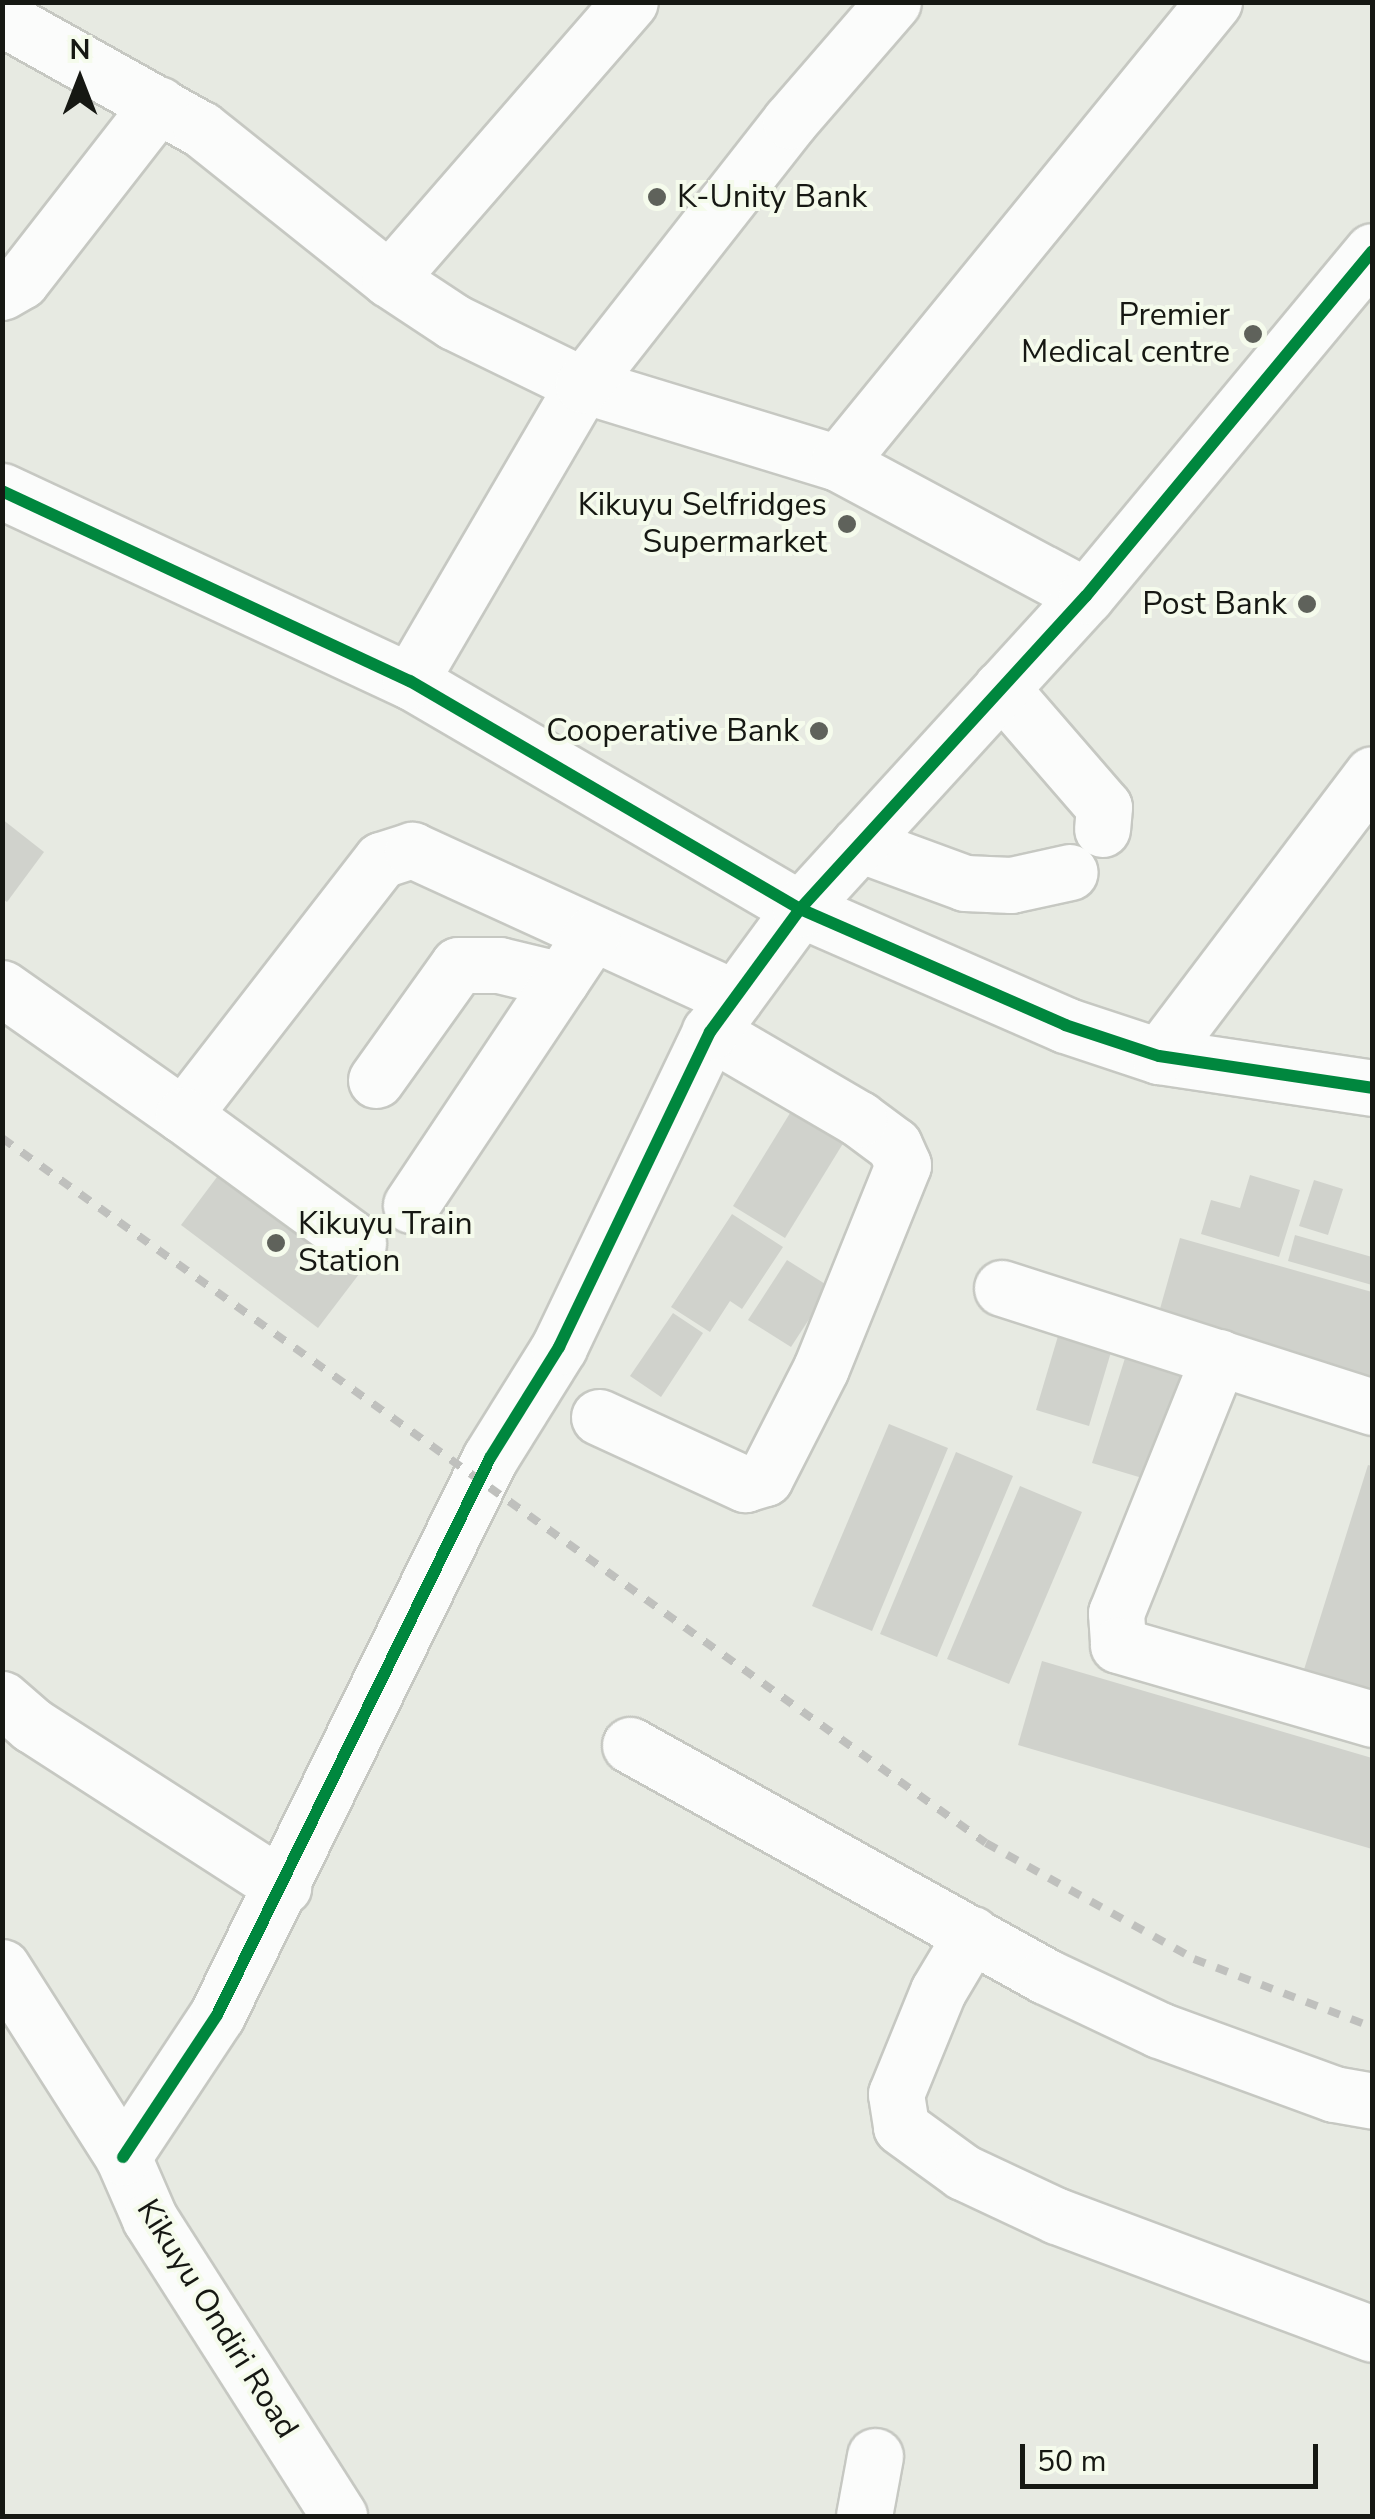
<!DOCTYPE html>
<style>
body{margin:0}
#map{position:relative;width:1375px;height:2519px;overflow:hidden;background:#e7eae2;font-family:"Nunito Sans",sans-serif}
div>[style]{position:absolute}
.building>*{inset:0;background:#d0d2cc}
.roads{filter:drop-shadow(2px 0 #c6c8c2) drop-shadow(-2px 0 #c6c8c2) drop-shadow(0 2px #c6c8c2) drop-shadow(0 -2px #c6c8c2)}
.minor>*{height:55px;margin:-27.5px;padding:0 27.5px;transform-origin:27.5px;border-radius:27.5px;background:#fbfcfb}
.rail>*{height:8px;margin-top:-4px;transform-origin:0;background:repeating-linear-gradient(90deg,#bfc0bd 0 12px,transparent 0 24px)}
.cycleway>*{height:12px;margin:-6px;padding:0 6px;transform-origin:6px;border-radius:6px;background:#00873e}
.dots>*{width:28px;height:28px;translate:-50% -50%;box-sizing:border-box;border:5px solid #f5fbec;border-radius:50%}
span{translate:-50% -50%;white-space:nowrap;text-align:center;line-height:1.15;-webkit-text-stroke:8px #f5fbec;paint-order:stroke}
.poi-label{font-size:32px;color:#161813}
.left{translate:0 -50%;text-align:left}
.right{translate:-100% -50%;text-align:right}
.street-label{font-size:32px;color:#161813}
.frame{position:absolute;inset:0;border:5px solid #161813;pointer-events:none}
.north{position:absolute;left:30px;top:30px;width:100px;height:100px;-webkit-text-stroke:8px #f5fbec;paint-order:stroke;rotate:0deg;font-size:28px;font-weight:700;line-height:40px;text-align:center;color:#161813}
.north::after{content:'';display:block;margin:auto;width:35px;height:45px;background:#161813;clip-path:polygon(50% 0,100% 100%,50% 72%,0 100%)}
.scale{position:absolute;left:1020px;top:2444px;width:298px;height:45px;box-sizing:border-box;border:5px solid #161813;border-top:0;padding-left:12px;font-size:30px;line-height:35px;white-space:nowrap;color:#161813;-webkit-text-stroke:8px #f5fbec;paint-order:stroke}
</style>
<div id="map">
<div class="building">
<i style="clip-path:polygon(2px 819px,44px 852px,7px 902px,2px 899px)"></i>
<i style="clip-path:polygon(795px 1105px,847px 1137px,785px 1238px,733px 1206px)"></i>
<i style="clip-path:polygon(232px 1157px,369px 1261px,318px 1328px,181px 1225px)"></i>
<i style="clip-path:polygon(1250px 1175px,1300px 1190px,1279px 1257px,1201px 1234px,1211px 1200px,1240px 1208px)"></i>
<i style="clip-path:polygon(1314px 1180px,1343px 1189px,1328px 1235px,1299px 1226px)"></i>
<i style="clip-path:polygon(732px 1214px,783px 1247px,742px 1309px,730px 1301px,710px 1332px,671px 1307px)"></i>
<i style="clip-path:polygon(1295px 1235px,1372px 1257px,1372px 1285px,1288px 1261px)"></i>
<i style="clip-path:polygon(1180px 1238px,1372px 1292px,1372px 1384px,1156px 1323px)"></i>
<i style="clip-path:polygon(787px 1260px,830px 1287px,791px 1347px,748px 1320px)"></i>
<i style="clip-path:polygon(673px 1313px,703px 1333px,661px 1397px,630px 1376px)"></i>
<i style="clip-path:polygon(1061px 1326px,1114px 1342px,1089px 1426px,1036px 1410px)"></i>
<i style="clip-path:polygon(1131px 1339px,1188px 1357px,1149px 1480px,1092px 1463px)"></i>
<i style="clip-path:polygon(889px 1424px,948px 1448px,872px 1631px,812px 1606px)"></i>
<i style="clip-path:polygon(956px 1452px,1013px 1476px,937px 1657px,880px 1634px)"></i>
<i style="clip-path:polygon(1368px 1465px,1372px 1466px,1372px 1698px,1302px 1676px)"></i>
<i style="clip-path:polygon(1020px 1486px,1082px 1512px,1009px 1684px,947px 1659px)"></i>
<i style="clip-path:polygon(1042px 1661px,1372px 1758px,1372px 1849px,1018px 1745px)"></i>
</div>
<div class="roads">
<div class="minor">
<i style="left:2px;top:18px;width:228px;rotate:29.2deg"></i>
<i style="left:201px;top:129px;width:241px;rotate:38.6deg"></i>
<i style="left:389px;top:279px;width:78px;rotate:33.5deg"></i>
<i style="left:454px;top:322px;width:144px;rotate:26deg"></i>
<i style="left:583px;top:385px;width:267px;rotate:17deg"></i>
<i style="left:838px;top:463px;width:281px;rotate:28.2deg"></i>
<i style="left:389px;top:279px;width:367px;rotate:-49deg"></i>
<i style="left:2px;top:292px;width:22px;rotate:-30deg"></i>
<i style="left:21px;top:281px;width:224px;rotate:-52.1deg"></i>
<i style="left:838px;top:463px;width:595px;rotate:-50.8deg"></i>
<i style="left:2px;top:491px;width:450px;rotate:25deg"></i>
<i style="left:410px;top:681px;width:452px;rotate:30.3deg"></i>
<i style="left:800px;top:909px;width:289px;rotate:23.6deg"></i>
<i style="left:1065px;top:1025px;width:99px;rotate:18.3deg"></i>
<i style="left:1159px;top:1056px;width:215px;rotate:8.5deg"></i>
<i style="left:410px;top:681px;width:343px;rotate:-59.7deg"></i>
<i style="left:583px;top:385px;width:335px;rotate:-51.9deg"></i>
<i style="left:790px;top:121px;width:157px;rotate:-49.1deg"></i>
<i style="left:1001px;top:688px;width:157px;rotate:49.1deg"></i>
<i style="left:1104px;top:807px;width:22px;rotate:95deg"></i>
<i style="left:859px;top:844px;width:113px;rotate:20.2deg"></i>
<i style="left:965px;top:883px;width:46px;rotate:2.5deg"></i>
<i style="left:1011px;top:885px;width:60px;rotate:-12.4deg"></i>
<i style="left:2px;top:988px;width:221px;rotate:35.1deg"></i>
<i style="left:183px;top:1115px;width:323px;rotate:-52.2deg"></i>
<i style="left:381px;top:860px;width:33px;rotate:-18deg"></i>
<i style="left:412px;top:850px;width:355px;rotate:24.6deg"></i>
<i style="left:1159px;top:1056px;width:353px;rotate:-52.9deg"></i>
<i style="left:376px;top:1080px;width:141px;rotate:-54.5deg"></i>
<i style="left:458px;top:965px;width:41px"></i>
<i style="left:499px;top:965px;width:64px;rotate:13.6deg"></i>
<i style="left:183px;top:1115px;width:217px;rotate:36.2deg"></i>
<i style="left:411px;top:1205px;width:326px;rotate:-56.3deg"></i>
<i style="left:1002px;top:1288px;width:389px;rotate:17.8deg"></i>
<i style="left:1219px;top:1357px;width:276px;rotate:111.9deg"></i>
<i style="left:1116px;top:1613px;width:32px;rotate:86deg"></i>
<i style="left:1118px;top:1645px;width:265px;rotate:16.2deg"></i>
<i style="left:599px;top:1417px;width:161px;rotate:24.7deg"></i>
<i style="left:745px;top:1484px;width:21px;rotate:-17deg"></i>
<i style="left:765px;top:1478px;width:123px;rotate:-63deg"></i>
<i style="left:821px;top:1368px;width:219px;rotate:-68deg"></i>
<i style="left:903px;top:1165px;width:22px;rotate:-114deg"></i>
<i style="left:894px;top:1145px;width:44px;rotate:-143.4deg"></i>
<i style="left:859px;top:1119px;width:173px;rotate:-149.7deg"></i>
<i style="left:2px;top:1699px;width:40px;rotate:41deg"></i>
<i style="left:32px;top:1725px;width:299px;rotate:32.8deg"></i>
<i style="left:630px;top:1745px;width:475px;rotate:29.1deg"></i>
<i style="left:1045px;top:1976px;width:126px;rotate:25.3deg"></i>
<i style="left:1159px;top:2030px;width:186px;rotate:20.1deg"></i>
<i style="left:1334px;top:2094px;width:39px;rotate:10deg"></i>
<i style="left:972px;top:1934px;width:66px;rotate:120.8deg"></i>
<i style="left:938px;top:1991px;width:111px;rotate:112.2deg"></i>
<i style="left:896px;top:2094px;width:33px;rotate:81deg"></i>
<i style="left:901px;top:2127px;width:77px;rotate:36deg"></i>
<i style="left:963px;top:2172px;width:104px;rotate:25.1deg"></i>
<i style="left:1057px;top:2216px;width:336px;rotate:20.5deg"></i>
<i style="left:2px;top:1967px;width:225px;rotate:57.5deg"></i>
<i style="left:123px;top:2157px;width:68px;rotate:66.5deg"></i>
<i style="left:150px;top:2219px;width:352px;rotate:57.5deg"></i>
<i style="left:123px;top:2157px;width:170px;rotate:-56.5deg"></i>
<i style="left:217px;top:2015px;width:620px;rotate:-63.89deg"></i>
<i style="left:490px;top:1458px;width:131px;rotate:-58.1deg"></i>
<i style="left:559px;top:1347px;width:349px;rotate:-64.4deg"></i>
<i style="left:710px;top:1032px;width:152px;rotate:-53.8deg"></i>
<i style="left:800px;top:909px;width:424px;rotate:-47.6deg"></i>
<i style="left:1086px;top:596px;width:448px;rotate:-50.3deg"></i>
<i style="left:864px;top:2516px;width:61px;rotate:-79.6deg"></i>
</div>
</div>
<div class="rail">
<i style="left:2px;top:1138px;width:1210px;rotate:35.62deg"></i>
<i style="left:986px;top:1843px;width:238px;rotate:29.1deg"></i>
<i style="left:1194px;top:1959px;width:191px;rotate:20.9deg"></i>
</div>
<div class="cycleway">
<i style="left:2px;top:491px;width:450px;rotate:25deg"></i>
<i style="left:410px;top:681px;width:452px;rotate:30.3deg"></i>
<i style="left:800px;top:909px;width:289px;rotate:23.6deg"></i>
<i style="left:1065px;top:1025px;width:99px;rotate:18.3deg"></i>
<i style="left:1159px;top:1056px;width:215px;rotate:8.5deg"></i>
<i style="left:123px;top:2157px;width:170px;rotate:-56.5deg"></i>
<i style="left:217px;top:2015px;width:620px;rotate:-63.89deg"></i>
<i style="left:490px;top:1458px;width:131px;rotate:-58.1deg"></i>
<i style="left:559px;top:1347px;width:349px;rotate:-64.4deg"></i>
<i style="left:710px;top:1032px;width:152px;rotate:-53.8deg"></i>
<i style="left:800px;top:909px;width:424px;rotate:-47.6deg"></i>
<i style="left:1086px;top:596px;width:448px;rotate:-50.3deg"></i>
</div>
<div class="dots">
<i style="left:657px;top:197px;background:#5f625b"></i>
<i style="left:1253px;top:334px;background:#5f625b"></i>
<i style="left:847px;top:524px;background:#5f625b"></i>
<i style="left:1307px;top:604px;background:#5f625b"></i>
<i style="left:819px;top:731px;background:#5f625b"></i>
<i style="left:276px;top:1243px;background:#5f625b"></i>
</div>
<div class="poi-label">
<span class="left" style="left:677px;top:197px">K-Unity Bank</span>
<span class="right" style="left:1230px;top:334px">Premier<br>Medical centre</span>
<span class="right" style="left:827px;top:524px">Kikuyu Selfridges<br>Supermarket</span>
<span class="right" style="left:1287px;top:604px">Post Bank</span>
<span class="right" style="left:799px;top:731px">Cooperative Bank</span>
<span class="left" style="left:298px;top:1243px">Kikuyu Train<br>Station</span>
</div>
<div class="street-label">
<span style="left:217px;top:2319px;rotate:58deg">Kikuyu Ondiri Road</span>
</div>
<div class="frame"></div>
<div class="north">N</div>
<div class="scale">50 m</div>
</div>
